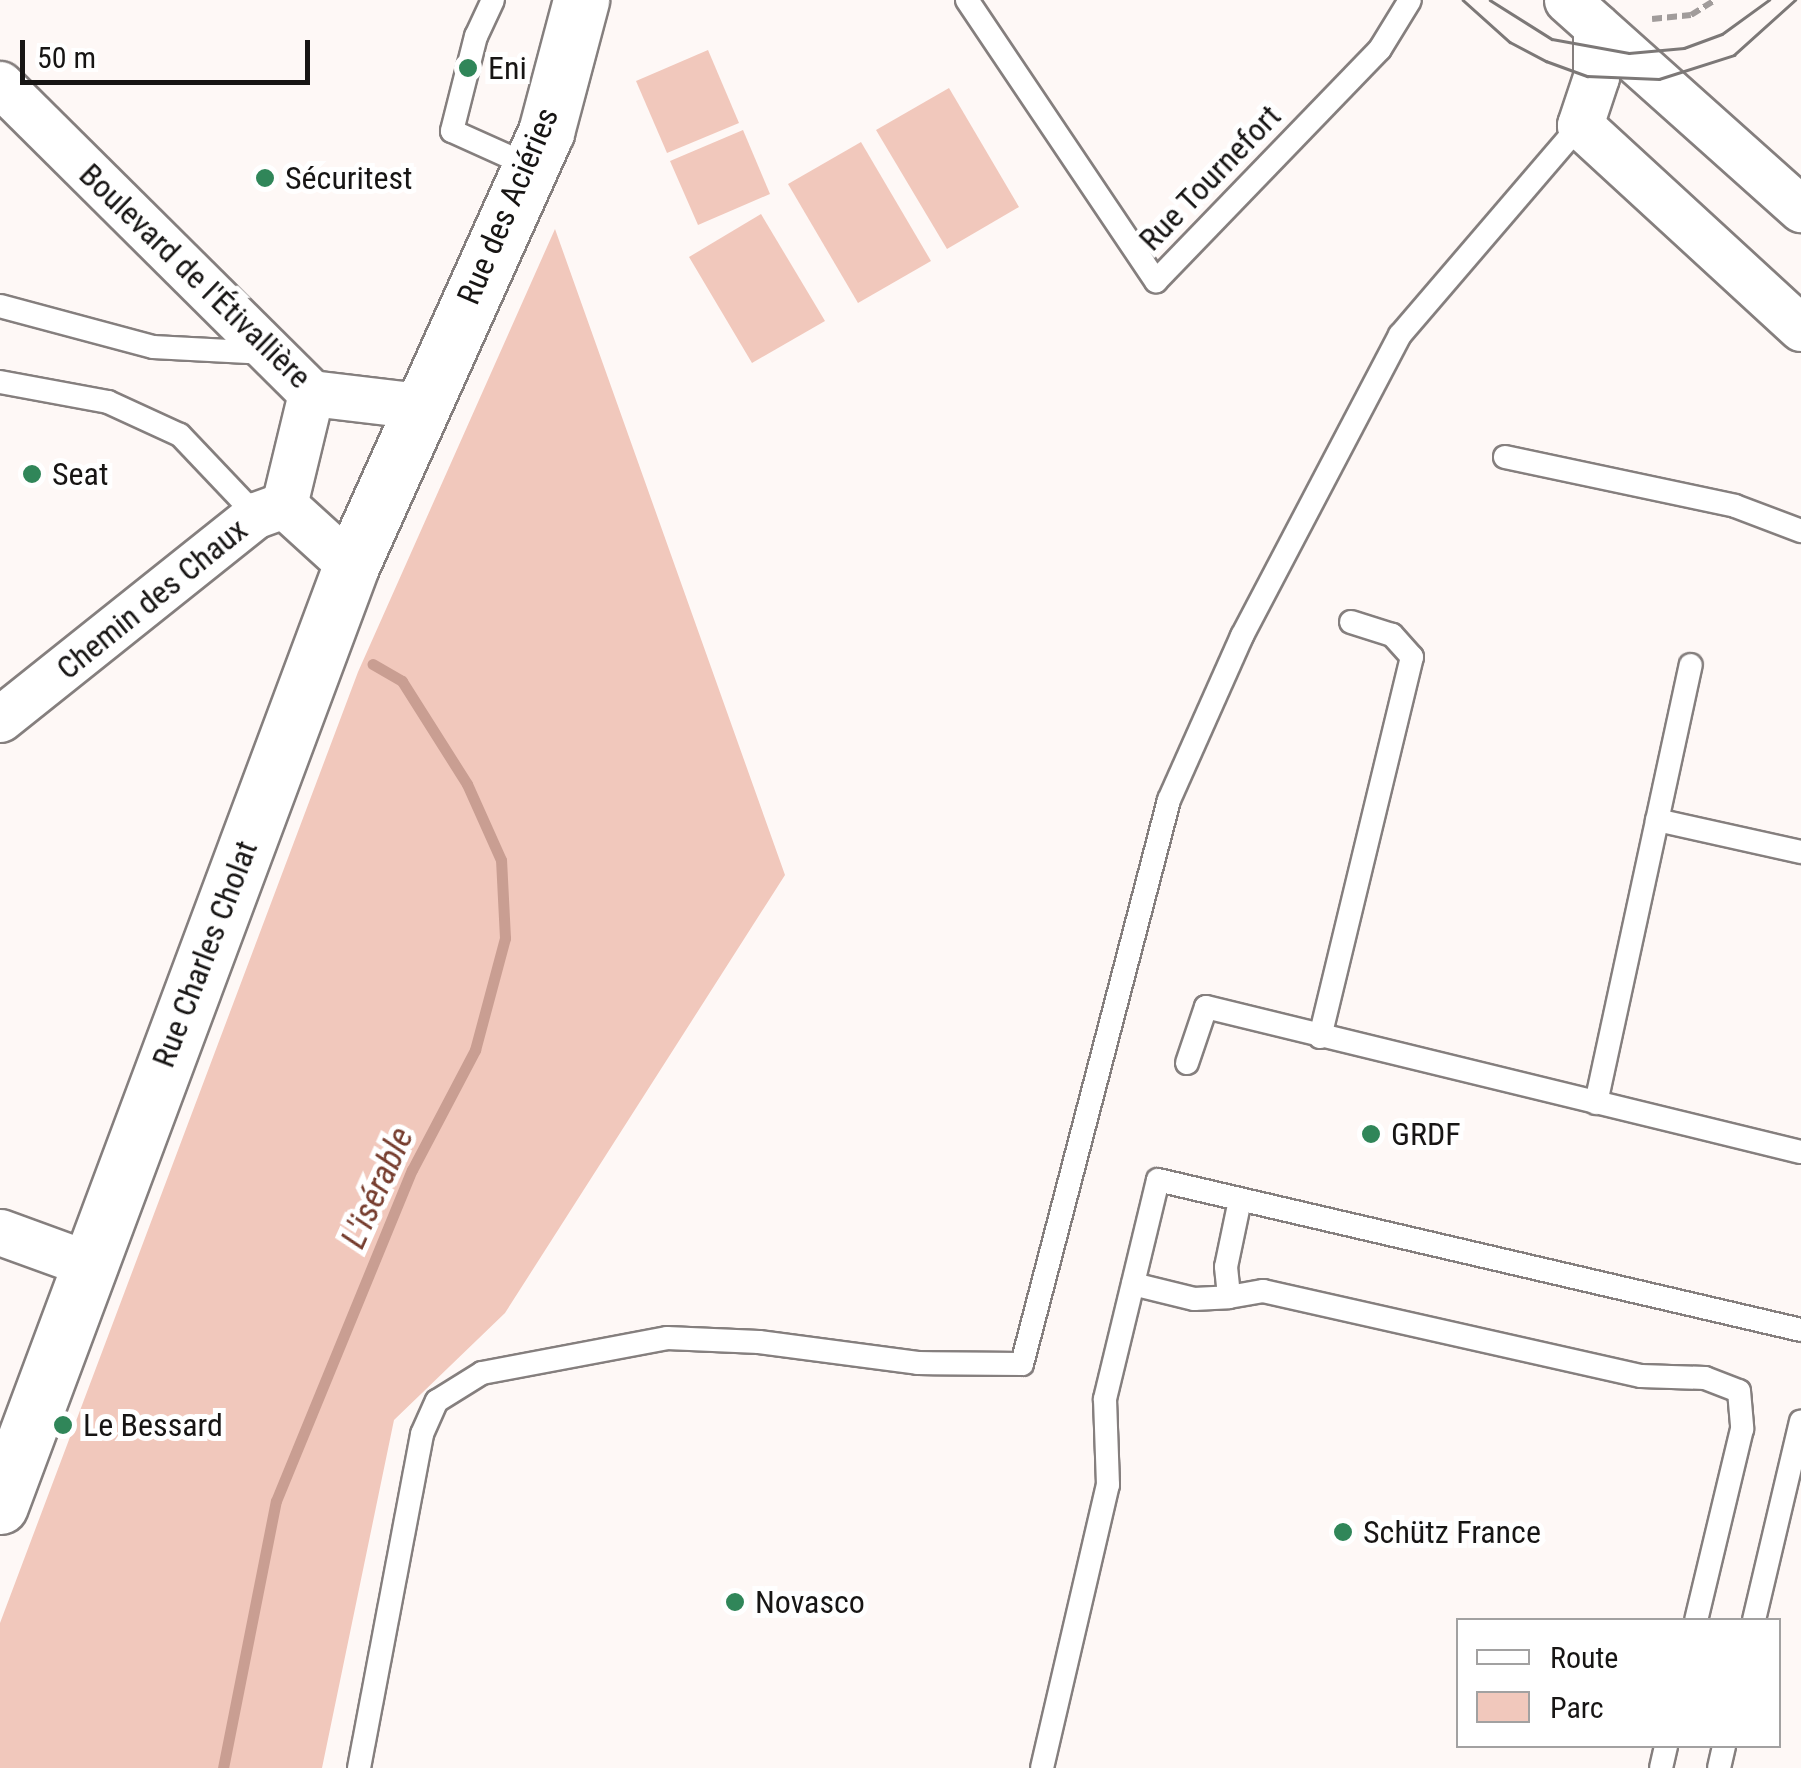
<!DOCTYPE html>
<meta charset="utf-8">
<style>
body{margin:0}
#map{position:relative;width:1801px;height:1768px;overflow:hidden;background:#fef8f6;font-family:"Roboto Condensed",sans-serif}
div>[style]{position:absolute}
.green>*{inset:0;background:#f1c8bc}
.stream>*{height:11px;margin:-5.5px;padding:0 5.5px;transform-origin:5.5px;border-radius:5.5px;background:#c99e92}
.path>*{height:6px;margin-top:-3px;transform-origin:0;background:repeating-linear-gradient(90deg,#a19c9b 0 10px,transparent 0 15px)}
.roads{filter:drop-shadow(2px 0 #857f7e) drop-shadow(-2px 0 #857f7e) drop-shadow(0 2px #857f7e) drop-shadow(0 -2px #857f7e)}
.lane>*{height:22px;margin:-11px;padding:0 11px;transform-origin:11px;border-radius:11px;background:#fff}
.street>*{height:45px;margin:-22.5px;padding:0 22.5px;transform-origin:22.5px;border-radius:22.5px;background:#fff}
.secondary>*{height:55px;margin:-27.5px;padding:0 27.5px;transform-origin:27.5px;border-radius:27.5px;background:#fff}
.tram>*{height:2.5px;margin:-1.25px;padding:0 1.25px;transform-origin:1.25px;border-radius:1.25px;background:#7c7877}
.dots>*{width:28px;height:28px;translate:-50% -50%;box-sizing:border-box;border:5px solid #fff;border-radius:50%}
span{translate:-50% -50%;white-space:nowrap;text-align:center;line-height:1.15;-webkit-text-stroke:10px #fff;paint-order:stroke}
.poi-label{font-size:32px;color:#171514}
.left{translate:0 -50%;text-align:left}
.street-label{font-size:32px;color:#171514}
.water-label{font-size:35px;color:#763d2e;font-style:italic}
.legend{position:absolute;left:1456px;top:1618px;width:325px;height:130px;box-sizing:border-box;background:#fff;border:2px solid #a2a1a1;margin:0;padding:12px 18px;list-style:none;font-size:30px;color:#171514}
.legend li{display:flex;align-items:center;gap:20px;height:50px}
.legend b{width:50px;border:2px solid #a2a1a1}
.scale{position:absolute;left:20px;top:40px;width:290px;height:45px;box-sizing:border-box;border:5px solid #171514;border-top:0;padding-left:12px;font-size:30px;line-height:35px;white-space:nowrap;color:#171514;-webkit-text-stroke:8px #fff;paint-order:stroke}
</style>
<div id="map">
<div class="green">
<i style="clip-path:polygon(708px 50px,739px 123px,667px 153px,636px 81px)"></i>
<i style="clip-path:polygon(949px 88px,1019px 207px,947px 249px,876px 130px)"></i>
<i style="clip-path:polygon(743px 130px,770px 194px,698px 225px,670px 161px)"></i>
<i style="clip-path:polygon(861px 142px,931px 261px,858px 303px,788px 184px)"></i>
<i style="clip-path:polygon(761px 214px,825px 321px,752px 363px,689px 257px)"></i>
<i style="clip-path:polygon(555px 229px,785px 875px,505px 1313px,394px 1420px,322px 1768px,0 1768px,0 1623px,358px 672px)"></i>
</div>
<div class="stream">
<i style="left:223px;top:1768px;width:272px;rotate:-78.8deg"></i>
<i style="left:276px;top:1501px;width:358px;rotate:-67.7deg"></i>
<i style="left:412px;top:1170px;width:136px;rotate:-62.3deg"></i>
<i style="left:475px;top:1050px;width:116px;rotate:-75deg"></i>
<i style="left:505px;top:938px;width:78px;rotate:-92.9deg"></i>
<i style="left:501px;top:860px;width:83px;rotate:-114.1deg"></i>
<i style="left:467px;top:784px;width:122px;rotate:-122.3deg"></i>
<i style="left:402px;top:681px;width:34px;rotate:-150deg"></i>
</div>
<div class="path">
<i style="left:1652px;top:19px;width:39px;rotate:-6deg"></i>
<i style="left:1691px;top:15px;width:28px;rotate:-32deg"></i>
</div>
<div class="roads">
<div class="lane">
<i style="left:493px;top:0;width:40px;rotate:115deg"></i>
<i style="left:476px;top:36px;width:98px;rotate:104.2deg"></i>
<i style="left:452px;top:131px;width:85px;rotate:24.2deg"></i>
<i style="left:967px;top:0;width:339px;rotate:56.1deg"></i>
<i style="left:1156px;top:281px;width:322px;rotate:-46deg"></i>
<i style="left:1380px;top:49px;width:57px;rotate:-58.5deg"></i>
<i style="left:0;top:306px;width:158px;rotate:15deg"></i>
<i style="left:153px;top:347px;width:114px;rotate:3deg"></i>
<i style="left:0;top:382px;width:110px;rotate:10.5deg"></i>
<i style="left:108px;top:402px;width:79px;rotate:24.6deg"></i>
<i style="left:180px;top:435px;width:110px;rotate:46.5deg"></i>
<i style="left:1505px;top:457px;width:235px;rotate:12deg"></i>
<i style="left:1735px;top:506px;width:71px;rotate:20.7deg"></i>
<i style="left:1657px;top:820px;width:148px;rotate:12.5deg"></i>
<i style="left:1320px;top:1037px;width:391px;rotate:-76.4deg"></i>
<i style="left:1412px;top:657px;width:30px;rotate:-132deg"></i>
<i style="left:1392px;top:635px;width:43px;rotate:-162.4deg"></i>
<i style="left:1187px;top:1063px;width:59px;rotate:-71.3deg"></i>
<i style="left:1206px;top:1007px;width:612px;rotate:13.7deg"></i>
<i style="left:1596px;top:1103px;width:448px;rotate:-77.8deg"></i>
<i style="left:1240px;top:1200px;width:68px;rotate:101.8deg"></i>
<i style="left:1226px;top:1267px;width:30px;rotate:84deg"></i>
<i style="left:1229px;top:1297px;width:35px;rotate:-10deg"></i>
<i style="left:1263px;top:1291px;width:387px;rotate:12.7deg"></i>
<i style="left:1641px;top:1376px;width:64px;rotate:1.8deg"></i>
<i style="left:1705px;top:1378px;width:36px;rotate:21deg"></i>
<i style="left:1739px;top:1391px;width:38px;rotate:85deg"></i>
<i style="left:1742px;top:1429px;width:196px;rotate:103.5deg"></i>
<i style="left:1133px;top:1284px;width:63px;rotate:13.8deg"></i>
<i style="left:1194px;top:1299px;width:35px;rotate:-3deg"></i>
<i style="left:1754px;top:1620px;width:204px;rotate:-76.7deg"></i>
<i style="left:359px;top:1768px;width:340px;rotate:-79.3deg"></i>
<i style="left:422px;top:1434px;width:36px;rotate:-66deg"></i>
<i style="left:437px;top:1401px;width:53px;rotate:-31.9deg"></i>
<i style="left:482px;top:1373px;width:188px;rotate:-10.7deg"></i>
<i style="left:667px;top:1338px;width:92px;rotate:2.5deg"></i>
<i style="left:759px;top:1342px;width:160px;rotate:7.5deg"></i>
<i style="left:918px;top:1363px;width:104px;rotate:0.6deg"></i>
<i style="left:1022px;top:1364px;width:583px;rotate:-75.39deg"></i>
<i style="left:1169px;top:800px;width:180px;rotate:-66deg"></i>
<i style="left:1242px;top:636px;width:340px;rotate:-62.3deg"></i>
<i style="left:1400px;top:335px;width:277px;rotate:-49.4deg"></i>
<i style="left:1042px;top:1768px;width:291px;rotate:-76.9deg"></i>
<i style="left:1108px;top:1485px;width:86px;rotate:-92deg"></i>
<i style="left:1105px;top:1399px;width:225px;rotate:-76.4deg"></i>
<i style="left:1158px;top:1180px;width:660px;rotate:13.13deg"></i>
<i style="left:1661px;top:1768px;width:23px;rotate:-77deg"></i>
<i style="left:1719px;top:1768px;width:23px;rotate:-77deg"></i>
</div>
<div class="street">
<i style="left:1567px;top:0;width:314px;rotate:41.8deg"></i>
<i style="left:1596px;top:26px;width:51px;rotate:90deg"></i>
<i style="left:1596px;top:77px;width:51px;rotate:108.4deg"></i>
<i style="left:1580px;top:125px;width:300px;rotate:42.6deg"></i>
<i style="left:0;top:84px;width:438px;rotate:44.8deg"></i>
<i style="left:311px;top:393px;width:110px;rotate:6.8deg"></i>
<i style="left:284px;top:505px;width:115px;rotate:-76.4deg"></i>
<i style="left:284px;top:505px;width:91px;rotate:42.3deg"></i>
<i style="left:0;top:719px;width:327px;rotate:-38.6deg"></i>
<i style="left:256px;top:515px;width:30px;rotate:-20deg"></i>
<i style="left:0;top:1232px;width:94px;rotate:20deg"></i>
</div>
<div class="secondary">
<i style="left:0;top:1506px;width:1003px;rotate:-69.52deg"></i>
<i style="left:351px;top:566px;width:476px;rotate:-65.8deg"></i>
<i style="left:546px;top:132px;width:137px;rotate:-75.1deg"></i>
</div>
</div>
<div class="tram">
<i style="left:1463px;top:0;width:63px;rotate:41.8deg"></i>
<i style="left:1510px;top:42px;width:41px;rotate:27.8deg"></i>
<i style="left:1546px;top:61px;width:44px;rotate:20.1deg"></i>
<i style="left:1587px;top:76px;width:72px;rotate:2.4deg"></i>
<i style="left:1659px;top:79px;width:79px;rotate:-17.7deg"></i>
<i style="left:1734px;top:55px;width:82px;rotate:-42deg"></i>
<i style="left:1490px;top:0;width:73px;rotate:32.2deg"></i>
<i style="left:1552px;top:39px;width:78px;rotate:10.3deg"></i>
<i style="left:1629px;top:53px;width:55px;rotate:-5.2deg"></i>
<i style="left:1684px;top:48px;width:40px;rotate:-20.2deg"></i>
<i style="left:1722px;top:34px;width:58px;rotate:-35.9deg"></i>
</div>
<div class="dots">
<i style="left:468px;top:68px;background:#308659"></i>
<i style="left:265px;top:178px;background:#308659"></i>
<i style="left:32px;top:474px;background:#308659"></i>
<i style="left:1371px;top:1134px;background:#308659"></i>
<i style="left:63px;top:1425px;background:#308659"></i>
<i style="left:1343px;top:1532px;background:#308659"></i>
<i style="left:735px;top:1602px;background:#308659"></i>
</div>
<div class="poi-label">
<span class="left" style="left:488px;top:68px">Eni</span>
<span class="left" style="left:285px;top:178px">Sécuritest</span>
<span class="left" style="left:52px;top:474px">Seat</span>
<span class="left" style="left:1391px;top:1134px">GRDF</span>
<span class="left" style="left:83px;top:1425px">Le Bessard</span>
<span class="left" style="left:1363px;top:1532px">Schütz France</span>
<span class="left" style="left:755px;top:1602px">Novasco</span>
</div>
<div class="street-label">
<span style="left:1210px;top:178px;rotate:-46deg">Rue Tournefort</span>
<span style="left:508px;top:206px;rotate:-67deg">Rue des Aciéries</span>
<span style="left:195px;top:276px;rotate:44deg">Boulevard de l'Étivallière</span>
<span style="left:152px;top:599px;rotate:-39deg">Chemin des Chaux</span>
<span style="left:205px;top:954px;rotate:-69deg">Rue Charles Cholat</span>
</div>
<div class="water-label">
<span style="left:378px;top:1188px;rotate:-66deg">L'isérable</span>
</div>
<ul class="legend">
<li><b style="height:12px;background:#fff"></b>Route</li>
<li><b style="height:28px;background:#f1c8bc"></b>Parc</li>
</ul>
<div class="scale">50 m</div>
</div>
